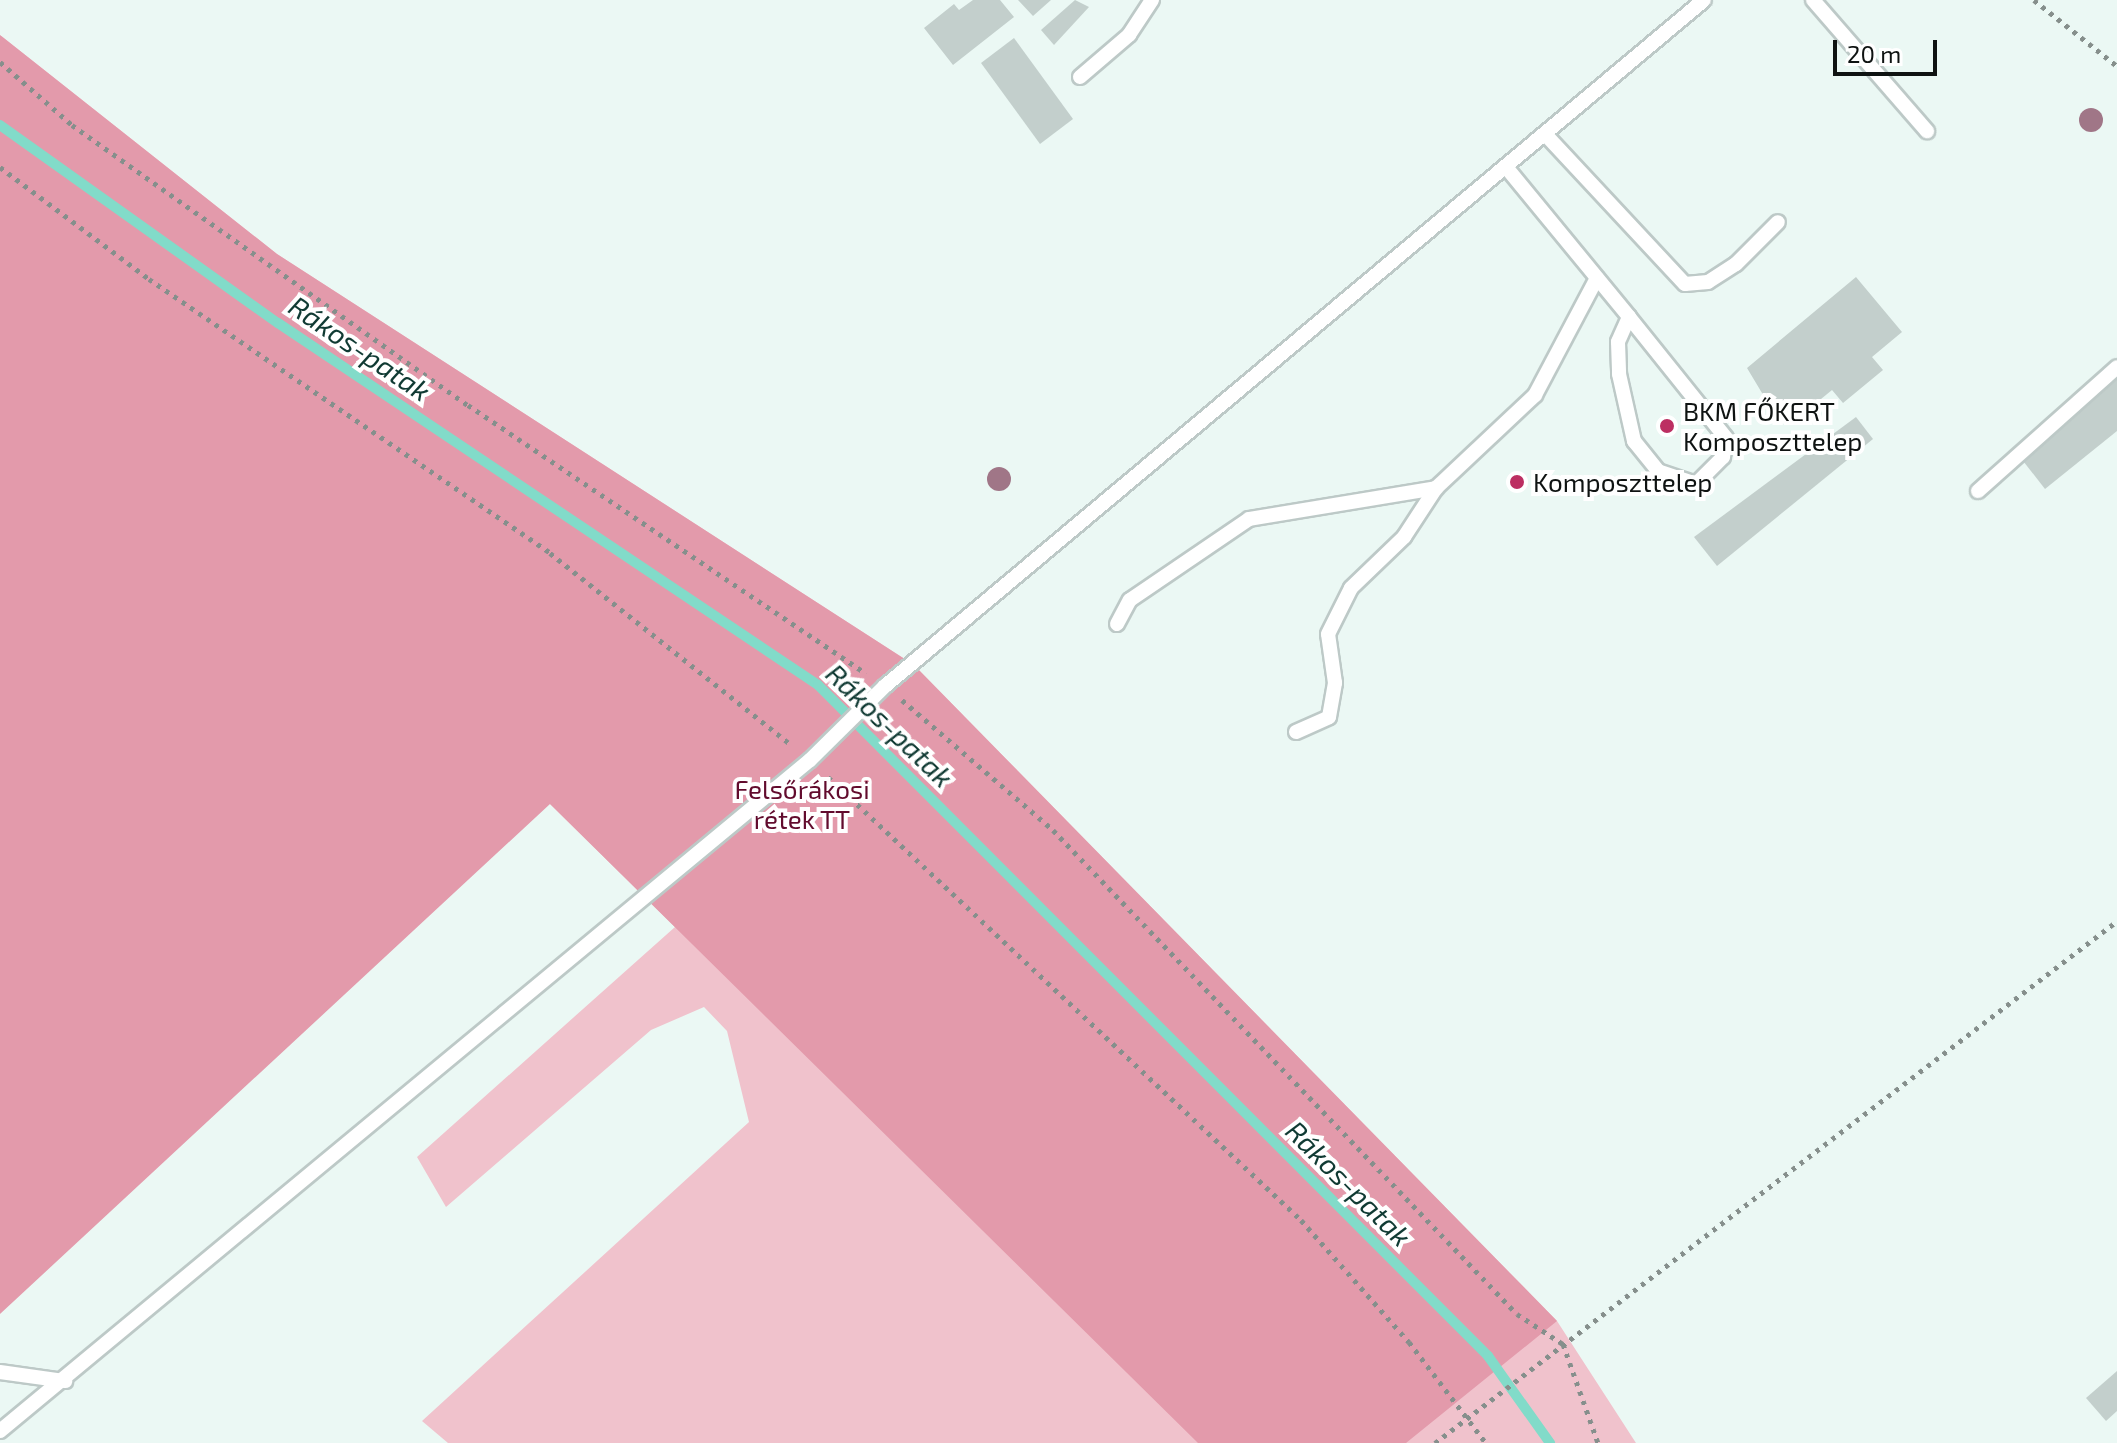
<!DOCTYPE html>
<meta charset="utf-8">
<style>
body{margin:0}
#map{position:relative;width:2117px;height:1443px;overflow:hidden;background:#ebf8f4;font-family:"Exo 2",sans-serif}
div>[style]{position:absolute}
.green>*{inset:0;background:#f0c2cc}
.forest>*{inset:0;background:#e39aab}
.stream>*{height:10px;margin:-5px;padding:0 5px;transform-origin:5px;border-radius:5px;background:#82dbc9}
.building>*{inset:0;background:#c3cfcc}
.path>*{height:5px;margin-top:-2.5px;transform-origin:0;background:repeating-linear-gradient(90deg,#868f8c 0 4px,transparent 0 10px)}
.roads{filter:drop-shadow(2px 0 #bdc9c7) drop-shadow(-2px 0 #bdc9c7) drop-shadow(0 2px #bdc9c7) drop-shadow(0 -2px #bdc9c7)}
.lane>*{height:14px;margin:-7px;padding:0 7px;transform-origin:7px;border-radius:7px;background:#fff}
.trees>*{width:24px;height:24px;margin:-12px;border-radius:50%;background:#a07687}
.dots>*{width:22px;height:22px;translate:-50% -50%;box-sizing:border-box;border:4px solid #fff;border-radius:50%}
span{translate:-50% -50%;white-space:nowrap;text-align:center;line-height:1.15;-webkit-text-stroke:8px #fff;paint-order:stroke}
.poi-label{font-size:26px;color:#0f1312}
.left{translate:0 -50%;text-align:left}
.park-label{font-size:26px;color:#620b2d}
.water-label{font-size:28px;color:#103a33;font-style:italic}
.scale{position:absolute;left:1833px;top:40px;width:104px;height:36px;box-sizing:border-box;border:4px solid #0f1312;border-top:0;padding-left:10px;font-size:24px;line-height:28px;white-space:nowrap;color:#0f1312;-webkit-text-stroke:6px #fff;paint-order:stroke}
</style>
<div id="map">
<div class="green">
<i style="clip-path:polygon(0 35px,277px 254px,914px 665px,1557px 1321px,1636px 1443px,448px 1443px,422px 1421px,749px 1122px,727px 1031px,704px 1007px,651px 1030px,446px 1207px,417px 1157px,675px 927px,550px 804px)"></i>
</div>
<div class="forest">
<i style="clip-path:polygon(0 35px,277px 254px,914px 665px,1557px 1321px,1406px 1443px,1198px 1443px,550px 804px,0 1314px)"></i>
</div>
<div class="stream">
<i style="left:0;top:125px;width:341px;rotate:35.5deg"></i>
<i style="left:278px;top:323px;width:650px;rotate:33.84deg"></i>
<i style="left:818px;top:685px;width:948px;rotate:45.04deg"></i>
<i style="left:1488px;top:1356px;width:107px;rotate:54.5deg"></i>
</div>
<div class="building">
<i style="clip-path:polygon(973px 0,1000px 0,1014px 17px,953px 65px,924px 28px,954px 4px,959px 10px)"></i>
<i style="clip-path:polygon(1018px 0,1051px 0,1033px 16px)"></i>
<i style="clip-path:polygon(1075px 0,1089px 7px,1054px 45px,1041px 30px)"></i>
<i style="clip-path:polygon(1014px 38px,1073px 119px,1040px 144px,981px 63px)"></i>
<i style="clip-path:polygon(1856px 277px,1902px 332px,1872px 357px,1883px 370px,1843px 403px,1832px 390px,1793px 422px,1781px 407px,1774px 413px,1747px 368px)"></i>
<i style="clip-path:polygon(2117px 378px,2117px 431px,2045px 489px,2020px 457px)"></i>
<i style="clip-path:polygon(1856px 417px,1873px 439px,1717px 566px,1694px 537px)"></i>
<i style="clip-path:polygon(2117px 1371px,2117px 1411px,2106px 1421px,2086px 1398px)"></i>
</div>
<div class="path">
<i style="left:2034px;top:0;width:106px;rotate:38.5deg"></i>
<i style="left:0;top:62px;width:96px;rotate:41.2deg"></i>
<i style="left:72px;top:125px;width:485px;rotate:35.3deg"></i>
<i style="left:468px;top:405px;width:480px;rotate:34deg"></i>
<i style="left:0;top:167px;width:186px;rotate:36.9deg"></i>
<i style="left:149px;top:279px;width:486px;rotate:34.3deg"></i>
<i style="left:550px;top:553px;width:307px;rotate:38.5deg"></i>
<i style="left:902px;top:700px;width:199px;rotate:40.7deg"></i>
<i style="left:1053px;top:830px;width:670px;rotate:46.21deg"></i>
<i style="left:1517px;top:1314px;width:55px;rotate:33.1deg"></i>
<i style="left:1563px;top:1344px;width:105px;rotate:70.5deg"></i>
<i style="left:828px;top:777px;width:648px;rotate:43.12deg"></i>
<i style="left:1301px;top:1220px;width:163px;rotate:48.5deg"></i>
<i style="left:1409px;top:1342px;width:127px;rotate:52.7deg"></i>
<i style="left:1435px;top:1443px;width:859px;rotate:-37.43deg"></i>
</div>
<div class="roads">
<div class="lane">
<i style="left:1813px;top:0;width:174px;rotate:49deg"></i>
<i style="left:1080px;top:77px;width:65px;rotate:-40.6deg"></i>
<i style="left:1129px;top:35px;width:42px;rotate:-56.7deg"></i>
<i style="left:1545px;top:134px;width:205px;rotate:47deg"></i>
<i style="left:1685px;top:284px;width:23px;rotate:-5deg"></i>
<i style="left:1708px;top:282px;width:33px;rotate:-33deg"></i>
<i style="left:1736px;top:264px;width:59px;rotate:-45deg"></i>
<i style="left:1506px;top:167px;width:194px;rotate:50.6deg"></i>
<i style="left:1629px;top:317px;width:27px;rotate:114deg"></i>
<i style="left:1618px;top:342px;width:32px;rotate:88deg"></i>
<i style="left:1619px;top:374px;width:69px;rotate:77.4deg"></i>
<i style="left:1634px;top:441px;width:38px;rotate:51deg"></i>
<i style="left:1658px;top:471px;width:40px;rotate:18.9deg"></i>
<i style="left:1696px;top:484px;width:38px;rotate:-45deg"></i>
<i style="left:1723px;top:457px;width:19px;rotate:-81deg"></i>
<i style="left:1726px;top:438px;width:155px;rotate:-128.7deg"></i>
<i style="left:1978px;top:491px;width:186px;rotate:-41.7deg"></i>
<i style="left:1117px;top:624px;width:27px;rotate:-62deg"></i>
<i style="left:1130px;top:600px;width:144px;rotate:-34.2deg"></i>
<i style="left:1249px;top:519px;width:190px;rotate:-9.4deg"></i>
<i style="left:1436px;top:488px;width:136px;rotate:-43.2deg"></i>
<i style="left:1535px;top:395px;width:132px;rotate:-62.1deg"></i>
<i style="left:1296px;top:732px;width:36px;rotate:-24deg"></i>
<i style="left:1329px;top:717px;width:35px;rotate:-80deg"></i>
<i style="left:1335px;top:683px;width:49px;rotate:-98.1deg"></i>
<i style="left:1328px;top:634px;width:51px;rotate:-63.4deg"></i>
<i style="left:1351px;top:588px;width:74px;rotate:-43.9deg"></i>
<i style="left:1404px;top:537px;width:59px;rotate:-56.9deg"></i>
<i style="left:0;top:1372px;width:66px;rotate:7.9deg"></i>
<i style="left:0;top:1431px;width:1052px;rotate:-39.64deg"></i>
<i style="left:810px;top:760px;width:105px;rotate:-44.6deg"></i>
<i style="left:885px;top:686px;width:1068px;rotate:-39.95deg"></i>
</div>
</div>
<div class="trees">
<i style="left:2091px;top:120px"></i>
<i style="left:999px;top:479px"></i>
</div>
<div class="dots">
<i style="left:1667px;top:426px;background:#bc2f62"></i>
<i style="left:1517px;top:482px;background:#bc2f62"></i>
</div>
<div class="poi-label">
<span class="left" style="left:1683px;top:426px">BKM FŐKERT<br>Komposzttelep</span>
<span class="left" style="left:1533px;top:482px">Komposzttelep</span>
</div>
<div class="park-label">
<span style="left:802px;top:804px">Felsőrákosi<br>rétek TT</span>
</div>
<div class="water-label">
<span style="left:360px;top:348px;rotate:34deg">Rákos-patak</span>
<span style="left:890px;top:725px;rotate:44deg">Rákos-patak</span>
<span style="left:1349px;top:1183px;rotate:45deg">Rákos-patak</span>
</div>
<div class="scale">20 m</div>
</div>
